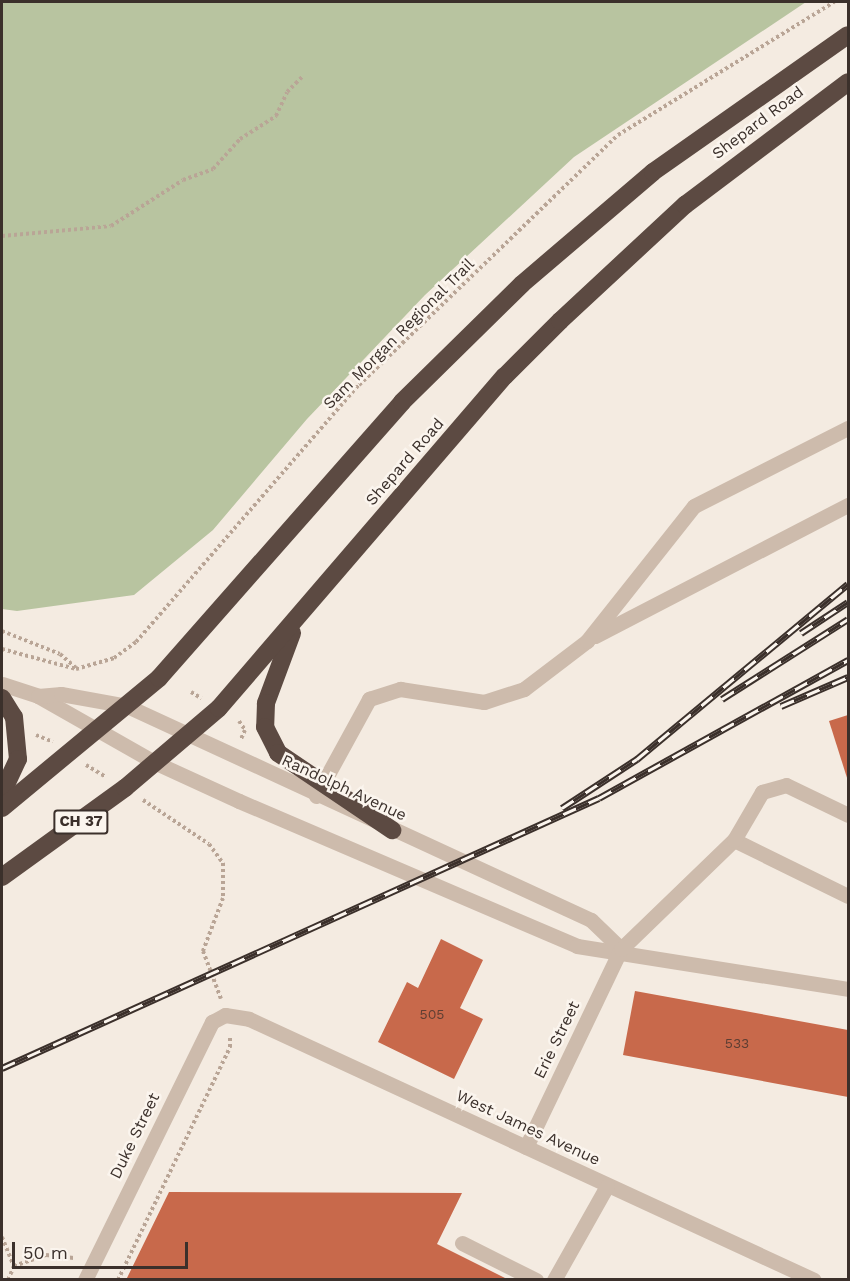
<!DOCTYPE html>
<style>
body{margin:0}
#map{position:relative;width:850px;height:1281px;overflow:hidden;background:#f4ebe1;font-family:"Work Sans",sans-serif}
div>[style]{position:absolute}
.green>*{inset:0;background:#b8c4a0}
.building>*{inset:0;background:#c8694b}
.path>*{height:4px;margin-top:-2px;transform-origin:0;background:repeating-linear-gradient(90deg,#b9a596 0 3px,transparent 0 6px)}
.minor>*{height:15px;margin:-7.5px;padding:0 7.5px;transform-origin:7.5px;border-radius:7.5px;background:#cdbbac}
.highway>*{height:18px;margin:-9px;padding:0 9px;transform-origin:9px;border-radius:9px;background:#5c4a42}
.rail>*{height:7px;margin-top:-3.5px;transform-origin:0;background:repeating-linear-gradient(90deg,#fbf5ee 0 14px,#3b302b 0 28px);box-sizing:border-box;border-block:2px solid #3b302b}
span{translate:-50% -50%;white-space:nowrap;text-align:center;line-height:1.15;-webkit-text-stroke:5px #fbf5ee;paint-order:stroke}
.number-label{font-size:14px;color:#5e3e33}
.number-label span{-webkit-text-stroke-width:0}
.shield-label span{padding:2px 4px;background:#fbf5ee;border:2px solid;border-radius:4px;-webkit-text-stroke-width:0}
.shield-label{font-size:15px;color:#3b302b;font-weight:700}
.street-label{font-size:16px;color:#3b302b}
.frame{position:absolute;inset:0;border:3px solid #3b302b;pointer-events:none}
.scale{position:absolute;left:12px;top:1242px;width:176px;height:27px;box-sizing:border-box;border:3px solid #3b302b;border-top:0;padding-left:8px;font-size:18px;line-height:21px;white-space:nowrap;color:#3b302b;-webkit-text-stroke:4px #fbf5ee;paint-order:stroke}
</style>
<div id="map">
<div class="green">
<i style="clip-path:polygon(2px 2px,806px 2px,574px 157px,425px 295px,307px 419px,213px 530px,134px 595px,17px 611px,2px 609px)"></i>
</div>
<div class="building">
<i style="clip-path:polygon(848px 715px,848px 781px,829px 721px)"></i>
<i style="clip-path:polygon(441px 939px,483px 960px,460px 1008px,483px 1019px,454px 1079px,378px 1042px,407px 982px,418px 988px)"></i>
<i style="clip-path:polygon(635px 991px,848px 1030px,848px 1097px,623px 1055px)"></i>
<i style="clip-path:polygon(169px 1192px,462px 1193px,437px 1244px,509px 1280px,126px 1280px)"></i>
</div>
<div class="path">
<i style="left:2px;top:236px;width:109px;rotate:-5.2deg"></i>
<i style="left:111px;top:226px;width:85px;rotate:-32.6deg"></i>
<i style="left:183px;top:180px;width:32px;rotate:-20deg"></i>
<i style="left:213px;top:169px;width:40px;rotate:-48deg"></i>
<i style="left:240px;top:139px;width:43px;rotate:-32.6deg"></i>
<i style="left:276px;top:116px;width:26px;rotate:-65deg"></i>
<i style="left:287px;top:92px;width:21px;rotate:-45deg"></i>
<i style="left:2px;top:631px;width:62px;rotate:21.6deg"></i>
<i style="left:60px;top:654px;width:21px;rotate:41deg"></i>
<i style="left:2px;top:649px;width:77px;rotate:15.1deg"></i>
<i style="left:76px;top:669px;width:40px;rotate:-16deg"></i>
<i style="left:114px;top:658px;width:27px;rotate:-36deg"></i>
<i style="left:136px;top:642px;width:340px;rotate:-49.1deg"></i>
<i style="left:359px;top:385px;width:360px;rotate:-44deg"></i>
<i style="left:618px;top:135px;width:254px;rotate:-31.6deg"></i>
<i style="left:191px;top:692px;width:12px;rotate:31deg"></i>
<i style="left:239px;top:721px;width:11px;rotate:56deg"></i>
<i style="left:245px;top:730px;width:10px;rotate:114deg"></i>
<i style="left:36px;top:735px;width:18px;rotate:22deg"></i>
<i style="left:86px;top:765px;width:23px;rotate:31deg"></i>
<i style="left:143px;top:800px;width:79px;rotate:33.7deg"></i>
<i style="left:209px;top:844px;width:24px;rotate:54deg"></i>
<i style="left:223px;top:863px;width:35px;rotate:90deg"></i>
<i style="left:223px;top:898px;width:57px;rotate:110.7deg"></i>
<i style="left:203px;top:951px;width:51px;rotate:69.4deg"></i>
<i style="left:2px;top:1237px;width:31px;rotate:68deg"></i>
<i style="left:14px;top:1266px;width:15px;rotate:113deg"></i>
<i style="left:14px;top:1266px;width:34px;rotate:-19deg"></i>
<i style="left:46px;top:1255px;width:28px;rotate:6deg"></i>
<i style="left:118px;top:1280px;width:259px;rotate:-64.3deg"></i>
<i style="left:230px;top:1047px;width:12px;rotate:-90deg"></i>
</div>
<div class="minor">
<i style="left:595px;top:636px;width:285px;rotate:-27.4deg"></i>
<i style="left:2px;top:684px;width:38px;rotate:18deg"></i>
<i style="left:38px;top:696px;width:136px;rotate:29.6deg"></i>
<i style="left:156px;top:763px;width:91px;rotate:24.6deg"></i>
<i style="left:239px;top:801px;width:368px;rotate:23.2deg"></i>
<i style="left:577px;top:946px;width:274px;rotate:9deg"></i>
<i style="left:38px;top:696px;width:23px;rotate:-5deg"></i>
<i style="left:61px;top:694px;width:67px;rotate:10.3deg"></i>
<i style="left:127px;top:706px;width:511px;rotate:24.76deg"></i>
<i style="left:591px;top:920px;width:42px;rotate:44deg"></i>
<i style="left:316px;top:796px;width:111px;rotate:-61.3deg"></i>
<i style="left:369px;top:699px;width:33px;rotate:-18deg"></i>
<i style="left:400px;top:689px;width:85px;rotate:8.8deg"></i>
<i style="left:484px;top:702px;width:42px;rotate:-18deg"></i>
<i style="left:524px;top:689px;width:79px;rotate:-37.3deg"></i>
<i style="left:587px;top:641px;width:172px;rotate:-51.6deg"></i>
<i style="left:694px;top:506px;width:173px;rotate:-26.9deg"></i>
<i style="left:734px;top:840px;width:127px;rotate:26.2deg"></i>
<i style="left:526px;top:1147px;width:220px;rotate:-64.4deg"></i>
<i style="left:621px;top:949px;width:157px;rotate:-44deg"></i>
<i style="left:734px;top:840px;width:56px;rotate:-59.7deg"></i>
<i style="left:762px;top:792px;width:25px;rotate:-16deg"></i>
<i style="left:786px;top:785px;width:69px;rotate:25.8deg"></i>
<i style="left:462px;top:1243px;width:83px;rotate:26.6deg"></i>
<i style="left:85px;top:1280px;width:288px;rotate:-63.8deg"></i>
<i style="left:212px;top:1022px;width:15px;rotate:-28deg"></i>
<i style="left:225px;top:1015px;width:24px;rotate:9deg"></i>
<i style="left:249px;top:1019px;width:622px;rotate:24.79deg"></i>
<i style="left:554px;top:1280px;width:108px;rotate:-60.6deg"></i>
</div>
<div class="highway">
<i style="left:292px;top:633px;width:75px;rotate:110.4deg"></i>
<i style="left:266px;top:703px;width:24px;rotate:92deg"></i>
<i style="left:265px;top:727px;width:29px;rotate:63deg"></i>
<i style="left:278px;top:753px;width:138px;rotate:34deg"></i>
<i style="left:2px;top:698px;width:22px;rotate:58deg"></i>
<i style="left:14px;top:717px;width:42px;rotate:84.6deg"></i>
<i style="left:18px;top:759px;width:38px;rotate:115deg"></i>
<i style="left:2px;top:808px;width:204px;rotate:-39.6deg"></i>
<i style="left:159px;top:678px;width:368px;rotate:-48.6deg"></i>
<i style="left:402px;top:402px;width:168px;rotate:-44.5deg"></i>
<i style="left:522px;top:284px;width:172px;rotate:-40.5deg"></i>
<i style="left:653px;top:172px;width:238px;rotate:-35.1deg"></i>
<i style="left:2px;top:877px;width:152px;rotate:-35.9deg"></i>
<i style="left:125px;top:788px;width:123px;rotate:-40.4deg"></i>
<i style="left:219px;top:708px;width:438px;rotate:-49.3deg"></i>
<i style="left:505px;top:376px;width:78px;rotate:-45deg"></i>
<i style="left:560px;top:321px;width:171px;rotate:-42.9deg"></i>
<i style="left:685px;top:205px;width:204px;rotate:-37deg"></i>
</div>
<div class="rail">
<i style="left:801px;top:633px;width:56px;rotate:-33.4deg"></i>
<i style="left:722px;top:699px;width:149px;rotate:-32.4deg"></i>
<i style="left:781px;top:706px;width:73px;rotate:-23.4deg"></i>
<i style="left:562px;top:808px;width:90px;rotate:-33.2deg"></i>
<i style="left:637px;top:759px;width:274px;rotate:-39.7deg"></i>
<i style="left:2px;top:1068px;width:655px;rotate:-24.34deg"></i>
<i style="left:599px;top:798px;width:285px;rotate:-29deg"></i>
</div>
<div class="number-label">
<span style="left:432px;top:1014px">505</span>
<span style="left:737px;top:1043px">533</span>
</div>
<div class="shield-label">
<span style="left:81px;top:822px">CH 37</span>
</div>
<div class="street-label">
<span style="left:758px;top:123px;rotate:-37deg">Shepard Road</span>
<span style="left:399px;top:334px;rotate:-45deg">Sam Morgan Regional Trail</span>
<span style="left:405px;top:462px;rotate:-49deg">Shepard Road</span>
<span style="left:344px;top:788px;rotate:25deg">Randolph Avenue</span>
<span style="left:557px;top:1040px;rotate:-64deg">Erie Street</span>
<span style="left:528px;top:1128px;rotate:25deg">West James Avenue</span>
<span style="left:135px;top:1136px;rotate:-64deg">Duke Street</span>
</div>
<div class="frame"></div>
<div class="scale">50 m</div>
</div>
